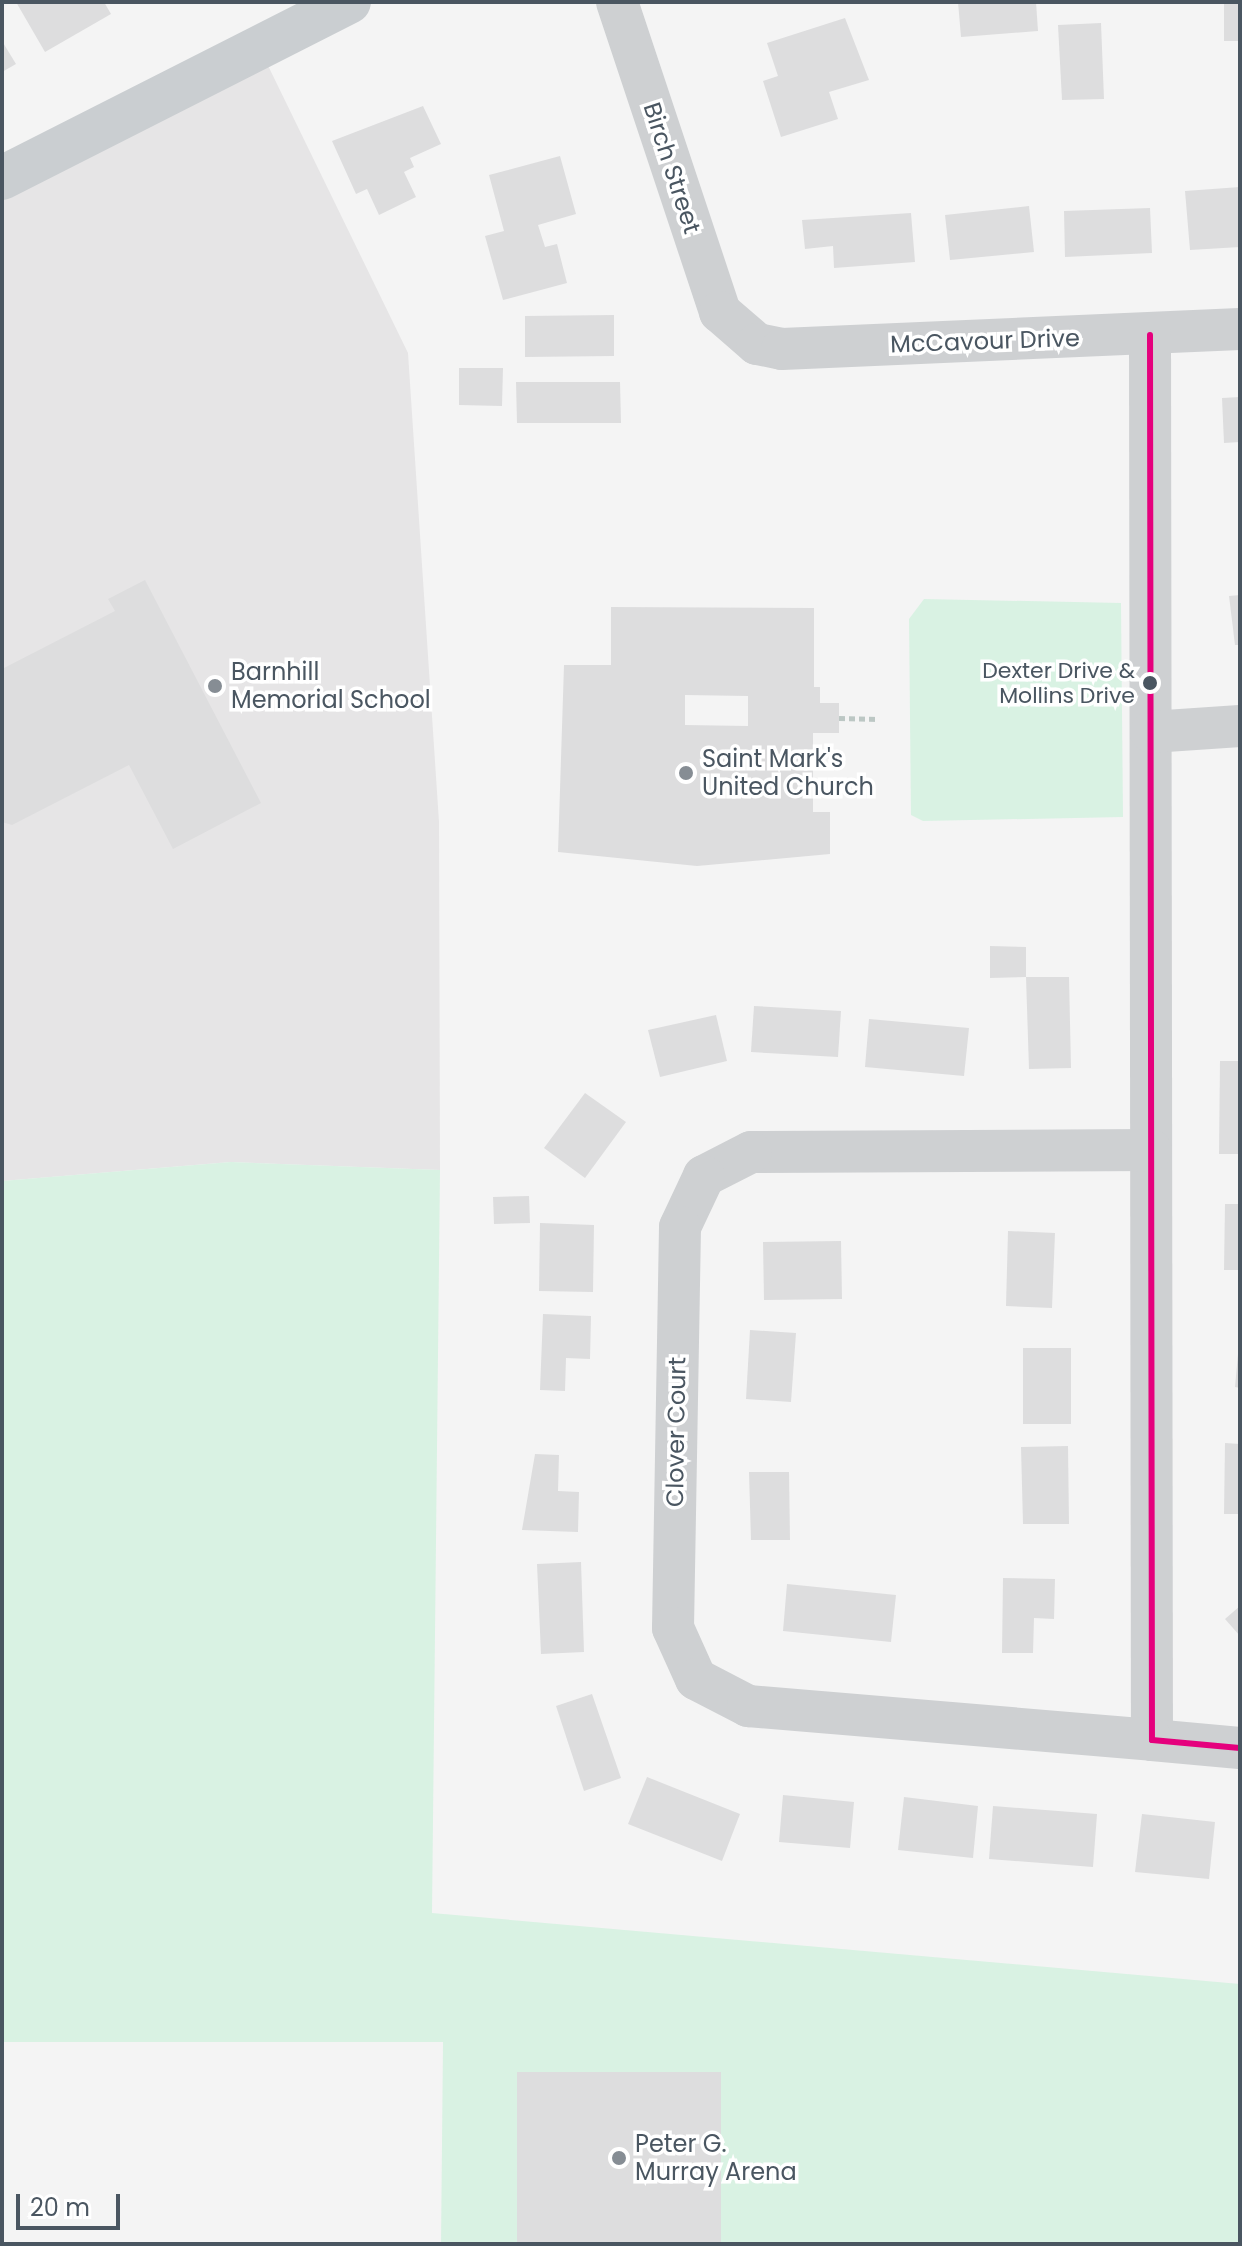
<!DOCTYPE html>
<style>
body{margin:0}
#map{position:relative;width:1242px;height:2246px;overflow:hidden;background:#f4f4f4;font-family:Poppins,sans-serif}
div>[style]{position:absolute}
.education>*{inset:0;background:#e6e5e6}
.green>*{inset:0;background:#d9f2e3}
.building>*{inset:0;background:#ddddde}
.path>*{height:5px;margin-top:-2.5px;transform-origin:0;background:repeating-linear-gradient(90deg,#bcc7c4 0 6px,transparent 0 10px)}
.minor>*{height:42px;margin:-21px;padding:0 21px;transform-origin:21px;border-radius:21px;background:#ced0d2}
.major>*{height:44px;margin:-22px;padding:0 22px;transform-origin:22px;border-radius:22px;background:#caced1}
.bus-1>*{height:6px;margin:-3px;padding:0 3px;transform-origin:3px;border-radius:3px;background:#e5007d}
.dots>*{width:22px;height:22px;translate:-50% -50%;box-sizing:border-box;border:4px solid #fff;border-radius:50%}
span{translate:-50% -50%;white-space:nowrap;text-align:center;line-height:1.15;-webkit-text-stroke:7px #fff;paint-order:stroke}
.bus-label{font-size:22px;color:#4a5661}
.right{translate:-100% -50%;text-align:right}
.street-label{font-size:24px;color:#4a5661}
.poi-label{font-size:24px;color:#4a5661}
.left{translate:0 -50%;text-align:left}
.frame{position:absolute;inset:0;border:4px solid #4a5661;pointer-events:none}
.scale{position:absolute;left:16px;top:2194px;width:104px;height:36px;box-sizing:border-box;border:4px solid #4a5661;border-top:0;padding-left:10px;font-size:24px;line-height:28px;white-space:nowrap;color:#4a5661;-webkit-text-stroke:6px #fff;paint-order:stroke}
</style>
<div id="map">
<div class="education">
<i style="clip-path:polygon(257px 43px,408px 353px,439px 822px,440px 1170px,231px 1162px,2px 1181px,2px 178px)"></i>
</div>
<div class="green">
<i style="clip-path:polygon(924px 599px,1121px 603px,1123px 817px,923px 821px,911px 815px,909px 619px)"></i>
<i style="clip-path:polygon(231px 1162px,440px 1170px,432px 1913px,1240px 1984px,1240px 2244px,441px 2244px,443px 2042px,2px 2042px,2px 1181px)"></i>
</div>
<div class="building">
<i style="clip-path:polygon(16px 2px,104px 2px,111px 14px,45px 52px)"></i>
<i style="clip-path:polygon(958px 2px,1036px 2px,1038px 31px,961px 37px)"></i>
<i style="clip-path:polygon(1240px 2px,1240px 41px,1224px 41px,1224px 3px)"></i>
<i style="clip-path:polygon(845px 18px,869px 80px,829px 92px,838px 119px,781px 137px,763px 81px,778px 76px,767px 43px)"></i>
<i style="clip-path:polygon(1101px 23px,1104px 99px,1062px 100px,1058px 25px)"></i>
<i style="clip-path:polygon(2px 41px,16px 64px,2px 72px)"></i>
<i style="clip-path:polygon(423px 106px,441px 144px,410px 158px,414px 167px,404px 172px,416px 197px,379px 215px,367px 189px,356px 194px,332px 141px)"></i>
<i style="clip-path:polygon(560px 156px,576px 214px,538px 225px,545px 247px,557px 244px,567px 283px,503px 300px,485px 236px,504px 231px,489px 175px)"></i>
<i style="clip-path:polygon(1240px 187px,1240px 247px,1190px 250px,1185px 191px)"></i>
<i style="clip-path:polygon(1029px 206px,1034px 252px,950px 260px,945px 215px)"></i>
<i style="clip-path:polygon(1150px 208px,1152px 253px,1065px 257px,1064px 211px)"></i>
<i style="clip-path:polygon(911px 213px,915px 262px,834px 268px,833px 246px,805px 249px,802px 220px)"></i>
<i style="clip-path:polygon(614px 315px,614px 356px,525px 357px,525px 316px)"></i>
<i style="clip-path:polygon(459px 368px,503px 368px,502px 406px,459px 405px)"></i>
<i style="clip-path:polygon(516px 382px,620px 382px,621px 423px,517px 423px)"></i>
<i style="clip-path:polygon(1240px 397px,1240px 442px,1224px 443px,1222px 398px)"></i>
<i style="clip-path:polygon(145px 580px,261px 803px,173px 849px,129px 765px,12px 825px,2px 822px,2px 669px,115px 611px,108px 599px)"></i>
<i style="clip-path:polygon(1240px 595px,1240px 645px,1235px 645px,1229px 596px)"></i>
<i style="clip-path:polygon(evenodd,611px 607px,814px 608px,814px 687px,820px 687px,820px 703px,839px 703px,839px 733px,813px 733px,813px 812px,830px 812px,830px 854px,697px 866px,558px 852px,564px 665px,611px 665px,611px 607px,685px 695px,748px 696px,748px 726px,685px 725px,685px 695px)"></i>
<i style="clip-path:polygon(990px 946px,1026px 947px,1026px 977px,990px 978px)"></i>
<i style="clip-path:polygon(1026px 977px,1069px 977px,1071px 1068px,1029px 1069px)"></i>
<i style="clip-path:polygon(754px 1006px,841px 1011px,838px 1057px,751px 1052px)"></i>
<i style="clip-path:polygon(716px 1015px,727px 1061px,660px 1077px,648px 1030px)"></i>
<i style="clip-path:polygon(869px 1019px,969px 1028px,964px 1076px,865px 1067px)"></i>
<i style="clip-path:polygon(1220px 1061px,1240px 1061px,1240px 1154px,1219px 1154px)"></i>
<i style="clip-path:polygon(585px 1093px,626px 1122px,585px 1178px,544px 1148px)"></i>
<i style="clip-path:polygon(529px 1196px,530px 1223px,494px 1224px,493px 1197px)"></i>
<i style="clip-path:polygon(1225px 1204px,1240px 1204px,1240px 1270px,1224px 1270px)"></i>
<i style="clip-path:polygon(540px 1223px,594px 1225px,593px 1292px,539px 1291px)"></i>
<i style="clip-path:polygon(1008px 1231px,1055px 1233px,1052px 1308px,1006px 1306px)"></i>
<i style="clip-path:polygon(841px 1241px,842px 1299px,764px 1300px,763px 1242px)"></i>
<i style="clip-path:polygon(543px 1314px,591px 1316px,590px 1359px,566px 1358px,565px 1391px,540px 1390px)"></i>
<i style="clip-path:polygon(750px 1330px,796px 1333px,791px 1402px,746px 1399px)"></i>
<i style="clip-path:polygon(1240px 1332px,1240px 1388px,1235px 1387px)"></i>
<i style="clip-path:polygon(1023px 1348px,1071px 1348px,1071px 1424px,1023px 1424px)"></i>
<i style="clip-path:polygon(1225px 1443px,1240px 1444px,1240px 1514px,1224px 1514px)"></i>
<i style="clip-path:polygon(1068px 1446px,1069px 1524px,1023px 1524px,1021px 1447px)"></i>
<i style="clip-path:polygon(535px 1454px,559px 1455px,558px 1491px,579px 1492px,578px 1532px,522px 1530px)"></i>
<i style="clip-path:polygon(749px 1472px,789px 1472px,790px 1540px,751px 1540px)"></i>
<i style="clip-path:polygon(581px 1562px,584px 1652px,541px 1654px,537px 1564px)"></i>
<i style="clip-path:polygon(1003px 1578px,1055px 1579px,1054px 1619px,1034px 1618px,1033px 1653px,1002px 1653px)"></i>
<i style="clip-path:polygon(787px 1584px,896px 1595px,891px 1642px,783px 1631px)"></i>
<i style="clip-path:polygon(1240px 1606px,1240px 1636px,1225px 1619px)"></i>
<i style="clip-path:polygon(592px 1694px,621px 1778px,584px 1791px,556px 1706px)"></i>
<i style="clip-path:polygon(647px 1777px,740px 1814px,722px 1861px,628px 1824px)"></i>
<i style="clip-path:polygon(783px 1795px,854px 1802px,850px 1848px,779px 1842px)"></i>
<i style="clip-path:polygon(904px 1797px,978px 1806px,973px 1858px,898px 1850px)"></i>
<i style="clip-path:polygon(993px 1806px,1097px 1814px,1093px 1867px,989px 1859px)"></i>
<i style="clip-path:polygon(1142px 1814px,1215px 1822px,1209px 1879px,1135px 1872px)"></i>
<i style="clip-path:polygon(517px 2072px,721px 2072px,721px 2244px,517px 2244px)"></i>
</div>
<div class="path">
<i style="left:839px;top:718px;width:40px;rotate:1.4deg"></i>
</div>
<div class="minor">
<i style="left:617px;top:2px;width:327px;rotate:71.6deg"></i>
<i style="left:720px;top:312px;width:49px;rotate:40.9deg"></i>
<i style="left:757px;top:344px;width:25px;rotate:11deg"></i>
<i style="left:782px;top:349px;width:458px;rotate:-2.5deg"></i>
<i style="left:1150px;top:335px;width:1405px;rotate:89.92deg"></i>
<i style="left:1152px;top:1740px;width:88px;rotate:5.2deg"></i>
<i style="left:1151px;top:732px;width:89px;rotate:-3.9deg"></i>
<i style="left:1151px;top:1150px;width:400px;rotate:179.7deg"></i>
<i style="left:751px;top:1152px;width:53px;rotate:152.9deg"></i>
<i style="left:704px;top:1176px;width:56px;rotate:115.2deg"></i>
<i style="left:680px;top:1227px;width:401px;rotate:91deg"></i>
<i style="left:673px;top:1628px;width:56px;rotate:65.7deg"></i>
<i style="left:696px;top:1679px;width:59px;rotate:27.4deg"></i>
<i style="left:748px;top:1706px;width:405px;rotate:4.8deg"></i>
</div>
<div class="major">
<i style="left:2px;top:178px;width:389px;rotate:-26.9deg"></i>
</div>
<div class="bus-1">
<i style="left:1150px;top:335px;width:1405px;rotate:89.92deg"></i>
<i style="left:1152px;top:1740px;width:88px;rotate:5.2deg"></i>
</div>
<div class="dots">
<i style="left:1150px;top:683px;background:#4a5661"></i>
<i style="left:215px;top:686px;background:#868d94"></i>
<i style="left:686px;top:773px;background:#868d94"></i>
<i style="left:619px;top:2158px;background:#868d94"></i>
</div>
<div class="bus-label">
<span class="right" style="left:1135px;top:683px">Dexter Drive &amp;<br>Mollins Drive</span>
</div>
<div class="street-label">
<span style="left:672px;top:168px;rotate:72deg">Birch Street</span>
<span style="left:985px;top:341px;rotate:-2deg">McCavour Drive</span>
<span style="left:676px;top:1432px;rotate:-89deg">Clover Court</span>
</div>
<div class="poi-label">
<span class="left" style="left:231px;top:686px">Barnhill<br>Memorial School</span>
<span class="left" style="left:702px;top:773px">Saint Mark's<br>United Church</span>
<span class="left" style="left:635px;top:2158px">Peter G.<br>Murray Arena</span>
</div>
<div class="frame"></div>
<div class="scale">20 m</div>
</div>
